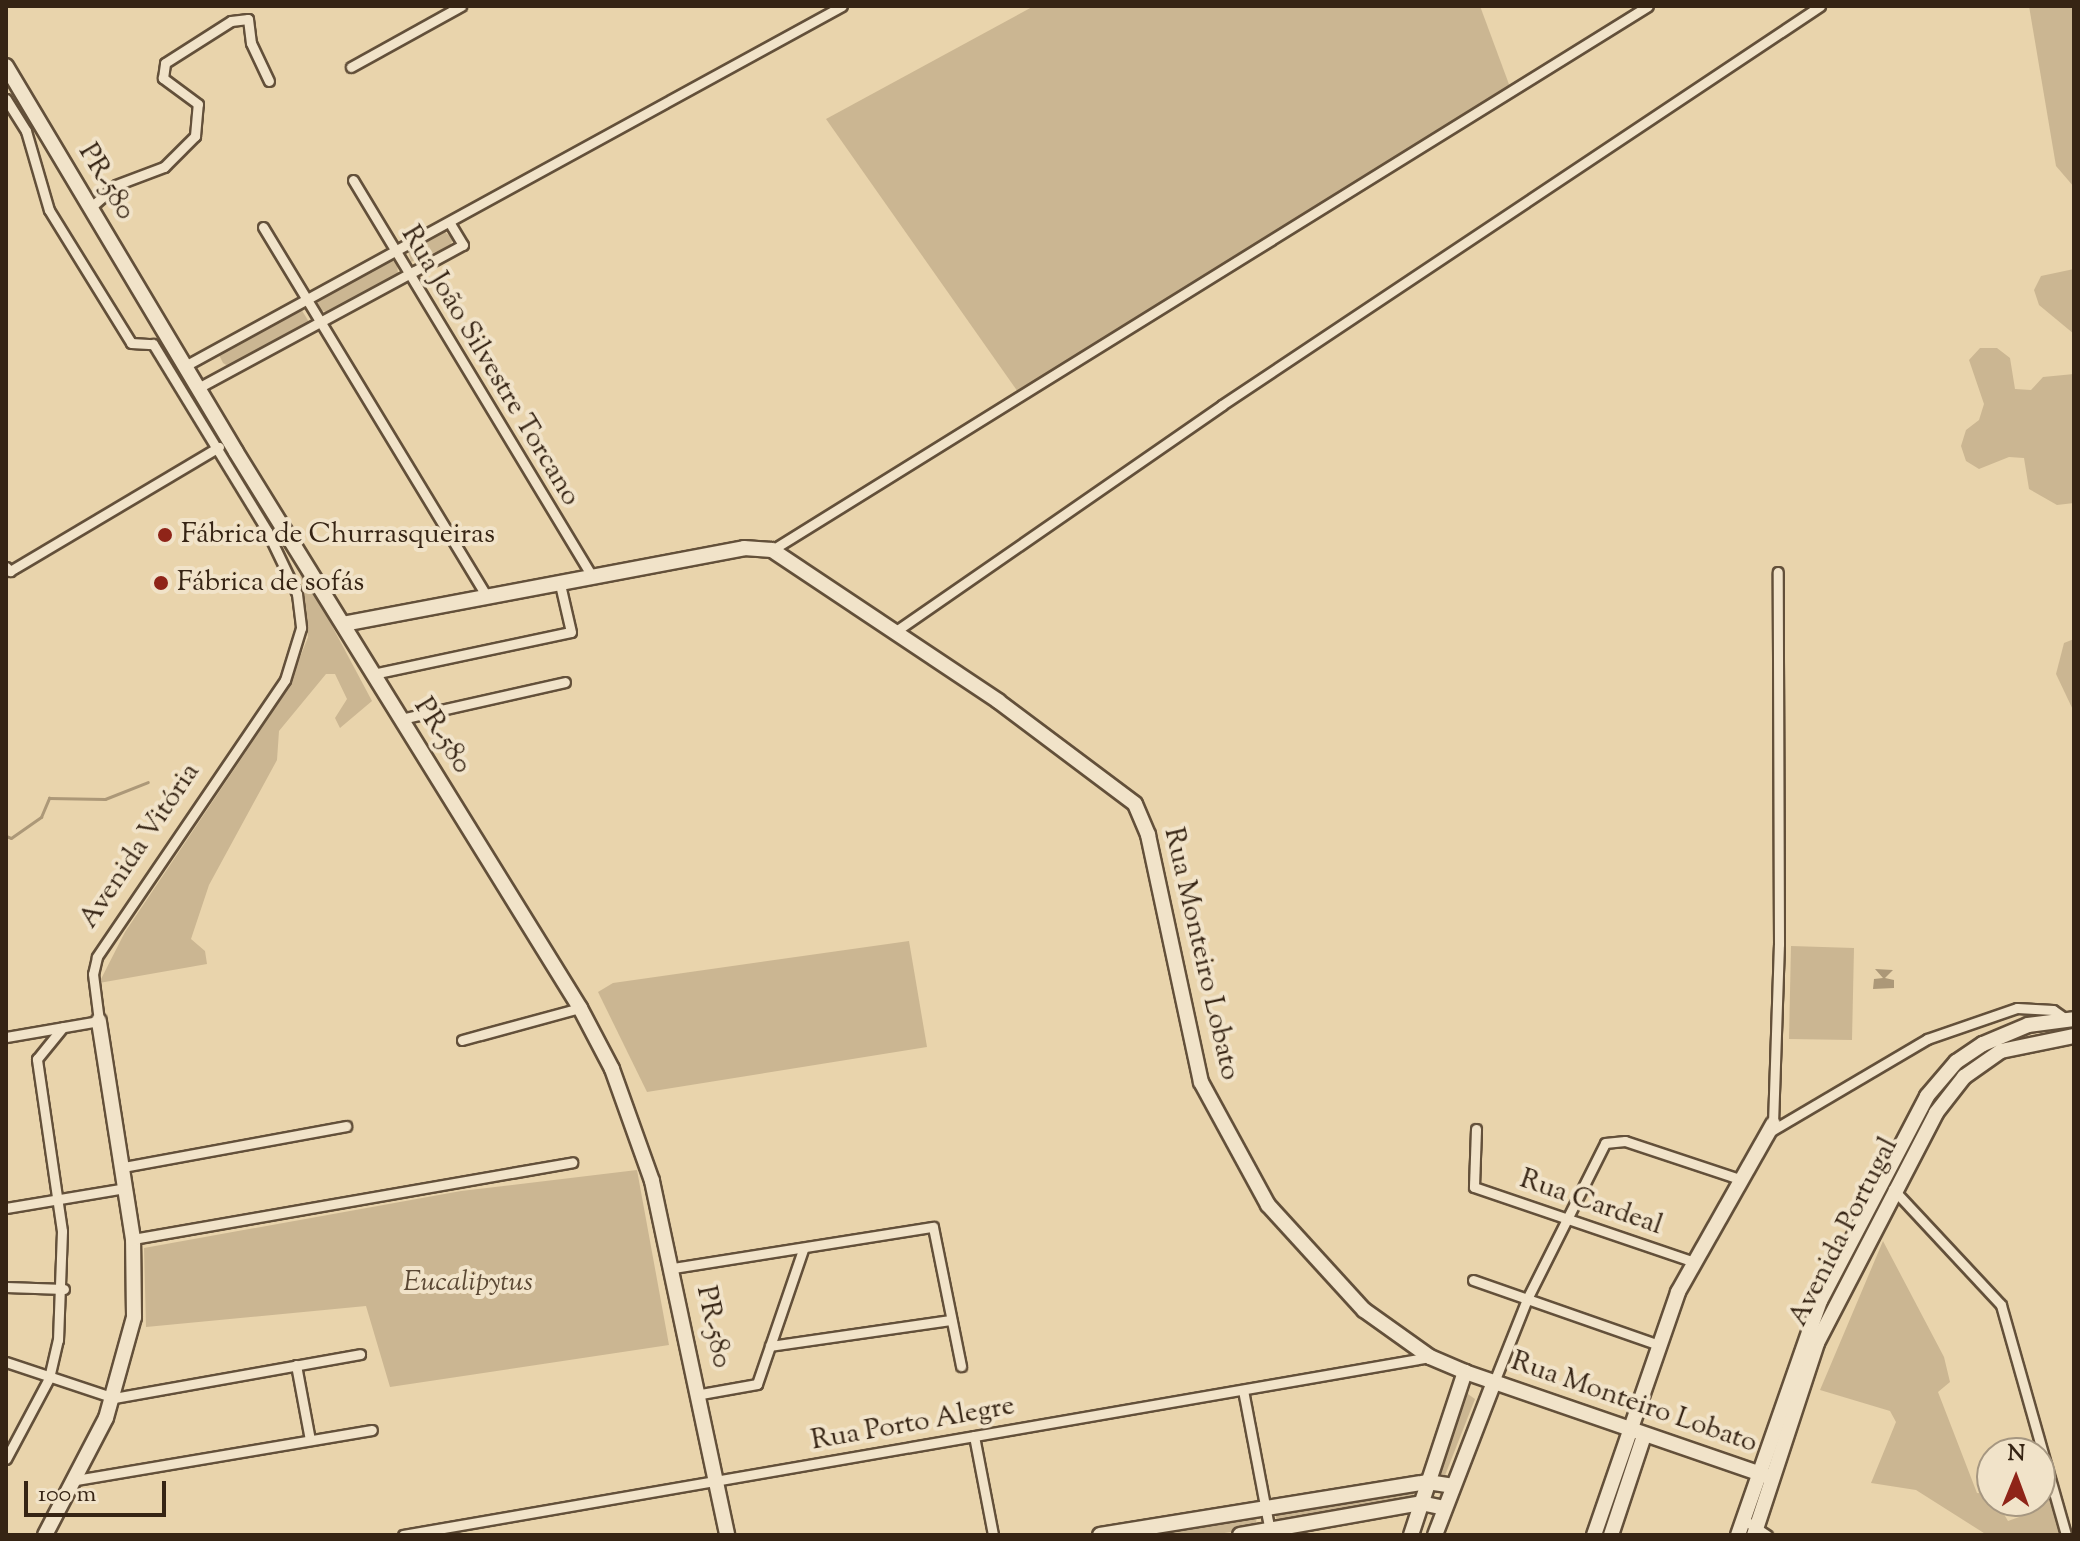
<!DOCTYPE html>
<meta charset="utf-8">
<style>
body{margin:0}
#map{position:relative;width:2080px;height:1541px;overflow:hidden;background:#e9d4ac;font-family:"Sorts Mill Goudy",serif}
div>[style]{position:absolute}
.green>*{inset:0;background:#cbb692}
.water>*{inset:0;background:#ac9878}
.stream>*{height:3px;margin:-1.5px;padding:0 1.5px;transform-origin:1.5px;border-radius:1.5px;background:#ac9878}
.roads{filter:drop-shadow(2px 0 #63503a) drop-shadow(-2px 0 #63503a) drop-shadow(0 2px #63503a) drop-shadow(0 -2px #63503a)}
.street>*{height:9px;margin:-4.5px;padding:0 4.5px;transform-origin:4.5px;border-radius:4.5px;background:#f1e3c9}
.secondary>*{height:14px;margin:-7px;padding:0 7px;transform-origin:7px;border-radius:7px;background:#f1e3c9}
.dots>*{width:22px;height:22px;translate:-50% -50%;box-sizing:border-box;border:4px solid #f1e3c9;border-radius:50%}
span{translate:-50% -50%;white-space:nowrap;text-align:center;line-height:1.15;-webkit-text-stroke:8px #f1e3c9;paint-order:stroke}
.street-label{font-size:28px;color:#362414}
.poi-label{font-size:28px;color:#362414}
.left{translate:0 -50%;text-align:left}
.park-label{font-size:28px;color:#5b4834;font-style:italic}
.frame{position:absolute;inset:0;border:8px solid #362414;pointer-events:none}
.north{position:absolute;left:1976px;top:1437px;width:80px;height:80px;box-sizing:border-box;background:#f1e3c9;border:2px solid #a69781;border-radius:50%;rotate:1deg;font-size:22px;font-weight:700;line-height:32px;text-align:center;color:#362414}
.north::after{content:'';display:block;margin:auto;width:28px;height:36px;background:#8f2418;clip-path:polygon(50% 0,100% 100%,50% 72%,0 100%)}
.scale{position:absolute;left:24px;top:1481px;width:142px;height:36px;box-sizing:border-box;border:4px solid #362414;border-top:0;padding-left:10px;font-size:24px;line-height:28px;white-space:nowrap;color:#362414;-webkit-text-stroke:6px #f1e3c9;paint-order:stroke}
</style>
<div id="map">
<div class="green">
<i style="clip-path:polygon(1034px 6px,1480px 6px,1510px 87px,1018px 392px,826px 119px)"></i>
<i style="clip-path:polygon(2029px 6px,2074px 6px,2074px 187px,2056px 166px)"></i>
<i style="clip-path:polygon(444px 231px,453px 239px,450px 246px,411px 262px,408px 250px)"></i>
<i style="clip-path:polygon(389px 260px,397px 262px,398px 274px,326px 312px,320px 310px,317px 300px)"></i>
<i style="clip-path:polygon(2074px 269px,2074px 334px,2039px 305px,2034px 290px,2041px 276px)"></i>
<i style="clip-path:polygon(301px 309px,309px 322px,228px 366px,223px 363px,218px 353px)"></i>
<i style="clip-path:polygon(1980px 348px,1997px 348px,2010px 358px,2015px 389px,2031px 390px,2043px 377px,2074px 374px,2074px 503px,2057px 505px,2029px 489px,2024px 458px,2009px 457px,1979px 469px,1966px 461px,1961px 446px,1966px 430px,1979px 420px,1984px 404px,1969px 360px)"></i>
<i style="clip-path:polygon(299px 564px,372px 701px,340px 728px,335px 718px,347px 699px,335px 674px,326px 674px,279px 731px,277px 760px,209px 885px,191px 939px,205px 951px,207px 964px,99px 983px,125px 932px,270px 716px,295px 670px,308px 637px)"></i>
<i style="clip-path:polygon(2074px 639px,2074px 712px,2056px 674px,2064px 643px)"></i>
<i style="clip-path:polygon(909px 941px,927px 1047px,647px 1092px,598px 992px,613px 983px)"></i>
<i style="clip-path:polygon(1791px 946px,1854px 948px,1852px 1040px,1789px 1039px)"></i>
<i style="clip-path:polygon(637px 1170px,669px 1345px,390px 1387px,366px 1306px,146px 1327px,144px 1248px,461px 1191px)"></i>
<i style="clip-path:polygon(1883px 1241px,1944px 1357px,1950px 1382px,1938px 1392px,1977px 1493px,1992px 1494px,2008px 1521px,2036px 1511px,2041px 1469px,2060px 1523px,2059px 1535px,1987px 1535px,1916px 1490px,1871px 1483px,1896px 1422px,1890px 1411px,1820px 1390px)"></i>
<i style="clip-path:polygon(1465px 1392px,1475px 1399px,1444px 1478px,1436px 1473px)"></i>
<i style="clip-path:polygon(1414px 1491px,1413px 1499px,1281px 1524px,1276px 1518px,1276px 1513px)"></i>
<i style="clip-path:polygon(1257px 1517px,1255px 1528px,1212px 1535px,1126px 1535px)"></i>
</div>
<div class="water">
<i style="clip-path:polygon(1875px 969px,1893px 970px,1885px 978px,1894px 980px,1894px 988px,1873px 989px,1874px 979px,1883px 978px)"></i>
</div>
<div class="stream">
<i style="left:6px;top:836px;width:5px;rotate:22deg"></i>
<i style="left:11px;top:838px;width:37px;rotate:-35deg"></i>
<i style="left:41px;top:817px;width:21px;rotate:-67deg"></i>
<i style="left:49px;top:798px;width:56px;rotate:1deg"></i>
<i style="left:105px;top:799px;width:46px;rotate:-21.6deg"></i>
</div>
<div class="roads">
<div class="street">
<i style="left:351px;top:67px;width:126px;rotate:-29deg"></i>
<i style="left:6px;top:99px;width:38px;rotate:58deg"></i>
<i style="left:26px;top:131px;width:82px;rotate:73.8deg"></i>
<i style="left:49px;top:210px;width:156px;rotate:58.3deg"></i>
<i style="left:131px;top:343px;width:22px;rotate:3deg"></i>
<i style="left:153px;top:344px;width:219px;rotate:58.6deg"></i>
<i style="left:267px;top:531px;width:70px;rotate:64.5deg"></i>
<i style="left:297px;top:594px;width:34px;rotate:83deg"></i>
<i style="left:301px;top:628px;width:54px;rotate:107.1deg"></i>
<i style="left:285px;top:680px;width:335px;rotate:124.2deg"></i>
<i style="left:97px;top:957px;width:17px;rotate:103deg"></i>
<i style="left:93px;top:974px;width:47px;rotate:82.7deg"></i>
<i style="left:99px;top:1021px;width:94px;rotate:170.2deg"></i>
<i style="left:353px;top:180px;width:461px;rotate:58.9deg"></i>
<i style="left:91px;top:207px;width:33px;rotate:-41deg"></i>
<i style="left:116px;top:185px;width:51px;rotate:-20.6deg"></i>
<i style="left:164px;top:167px;width:44px;rotate:-45deg"></i>
<i style="left:195px;top:136px;width:32px;rotate:-85deg"></i>
<i style="left:198px;top:104px;width:44px;rotate:-143.4deg"></i>
<i style="left:163px;top:78px;width:15px;rotate:-82deg"></i>
<i style="left:165px;top:63px;width:78px;rotate:-32.5deg"></i>
<i style="left:231px;top:21px;width:17px;rotate:-7deg"></i>
<i style="left:248px;top:19px;width:24px;rotate:83deg"></i>
<i style="left:251px;top:43px;width:42px;rotate:64.7deg"></i>
<i style="left:263px;top:227px;width:429px;rotate:58.8deg"></i>
<i style="left:185px;top:366px;width:749px;rotate:-28.72deg"></i>
<i style="left:198px;top:388px;width:301px;rotate:-28.4deg"></i>
<i style="left:463px;top:245px;width:26px;rotate:-121deg"></i>
<i style="left:772px;top:550px;width:1031px;rotate:-31.84deg"></i>
<i style="left:6px;top:567px;width:6px;rotate:45deg"></i>
<i style="left:10px;top:571px;width:243px;rotate:-30.7deg"></i>
<i style="left:896px;top:631px;width:397px;rotate:-34.7deg"></i>
<i style="left:1222px;top:405px;width:719px;rotate:-33.71deg"></i>
<i style="left:373px;top:674px;width:202px;rotate:-12deg"></i>
<i style="left:571px;top:632px;width:53px;rotate:-103deg"></i>
<i style="left:401px;top:719px;width:168px;rotate:-12.7deg"></i>
<i style="left:462px;top:1040px;width:122px;rotate:-15.2deg"></i>
<i style="left:1773px;top:1124px;width:180px;rotate:-88.1deg"></i>
<i style="left:1779px;top:944px;width:372px;rotate:-90.2deg"></i>
<i style="left:1476px;top:1129px;width:58px;rotate:92deg"></i>
<i style="left:1474px;top:1187px;width:232px;rotate:18.8deg"></i>
<i style="left:1771px;top:1131px;width:181px;rotate:-30.5deg"></i>
<i style="left:1927px;top:1039px;width:95px;rotate:-19deg"></i>
<i style="left:2017px;top:1008px;width:36px;rotate:3deg"></i>
<i style="left:2053px;top:1010px;width:16px;rotate:35deg"></i>
<i style="left:123px;top:1167px;width:227px;rotate:-10.4deg"></i>
<i style="left:1893px;top:1189px;width:158px;rotate:47deg"></i>
<i style="left:2001px;top:1305px;width:239px;rotate:74.2deg"></i>
<i style="left:6px;top:1208px;width:122px;rotate:-9.5deg"></i>
<i style="left:133px;top:1239px;width:446px;rotate:-9.9deg"></i>
<i style="left:673px;top:1268px;width:263px;rotate:-9deg"></i>
<i style="left:933px;top:1227px;width:142px;rotate:78.6deg"></i>
<i style="left:1473px;top:1280px;width:197px;rotate:19.3deg"></i>
<i style="left:6px;top:1287px;width:58px;rotate:2deg"></i>
<i style="left:770px;top:1346px;width:183px;rotate:-8.2deg"></i>
<i style="left:6px;top:1362px;width:114px;rotate:18.4deg"></i>
<i style="left:114px;top:1398px;width:250px;rotate:-10.1deg"></i>
<i style="left:296px;top:1365px;width:76px;rotate:79.4deg"></i>
<i style="left:1494px;top:1382px;width:89px;rotate:-68.3deg"></i>
<i style="left:1527px;top:1299px;width:174px;rotate:-63.4deg"></i>
<i style="left:1605px;top:1143px;width:20px;rotate:-6deg"></i>
<i style="left:1625px;top:1141px;width:123px;rotate:18.4deg"></i>
<i style="left:1243px;top:1390px;width:145px;rotate:79.2deg"></i>
<i style="left:701px;top:1394px;width:57px;rotate:-10.1deg"></i>
<i style="left:757px;top:1384px;width:142px;rotate:-71.1deg"></i>
<i style="left:974px;top:1436px;width:101px;rotate:79.1deg"></i>
<i style="left:6px;top:1459px;width:92px;rotate:-62deg"></i>
<i style="left:49px;top:1378px;width:39px;rotate:-77deg"></i>
<i style="left:58px;top:1340px;width:109px;rotate:-87.9deg"></i>
<i style="left:62px;top:1231px;width:174px;rotate:-98.3deg"></i>
<i style="left:37px;top:1059px;width:41px;rotate:-50.9deg"></i>
<i style="left:76px;top:1480px;width:300px;rotate:-9.6deg"></i>
<i style="left:1743px;top:1519px;width:29px;rotate:34deg"></i>
<i style="left:403px;top:1535px;width:1042px;rotate:-9.83deg"></i>
</div>
<div class="secondary">
<i style="left:6px;top:66px;width:449px;rotate:59.2deg"></i>
<i style="left:236px;top:452px;width:654px;rotate:58.25deg"></i>
<i style="left:580px;top:1008px;width:69px;rotate:62.3deg"></i>
<i style="left:612px;top:1069px;width:119px;rotate:70.3deg"></i>
<i style="left:652px;top:1181px;width:362px;rotate:78deg"></i>
<i style="left:343px;top:624px;width:408px;rotate:-10.7deg"></i>
<i style="left:744px;top:548px;width:28px;rotate:4deg"></i>
<i style="left:772px;top:550px;width:272px;rotate:33.7deg"></i>
<i style="left:998px;top:701px;width:171px;rotate:36.9deg"></i>
<i style="left:1135px;top:804px;width:34px;rotate:67deg"></i>
<i style="left:1148px;top:835px;width:253px;rotate:77.9deg"></i>
<i style="left:1201px;top:1082px;width:140px;rotate:61.4deg"></i>
<i style="left:1268px;top:1205px;width:142px;rotate:47.6deg"></i>
<i style="left:1364px;top:1310px;width:81px;rotate:35.5deg"></i>
<i style="left:1430px;top:1357px;width:38px;rotate:23deg"></i>
<i style="left:1465px;top:1372px;width:325px;rotate:19deg"></i>
<i style="left:45px;top:1535px;width:132px;rotate:-62.5deg"></i>
<i style="left:106px;top:1418px;width:105px;rotate:-74.5deg"></i>
<i style="left:134px;top:1317px;width:78px;rotate:-90.7deg"></i>
<i style="left:133px;top:1239px;width:221px;rotate:-98.9deg"></i>
<i style="left:1100px;top:1535px;width:332px;rotate:-9.2deg"></i>
<i style="left:1428px;top:1482px;width:24px;rotate:9deg"></i>
<i style="left:1240px;top:1535px;width:184px;rotate:-10deg"></i>
<i style="left:1421px;top:1503px;width:24px;rotate:12deg"></i>
<i style="left:1411px;top:1535px;width:172px;rotate:-71.7deg"></i>
<i style="left:1435px;top:1535px;width:164px;rotate:-68.9deg"></i>
<i style="left:1594px;top:1535px;width:257px;rotate:-70.9deg"></i>
<i style="left:1678px;top:1292px;width:193px;rotate:-60.5deg"></i>
<i style="left:1611px;top:1535px;width:104px;rotate:-71.6deg"></i>
<i style="left:1738px;top:1535px;width:248px;rotate:-70.7deg"></i>
<i style="left:1820px;top:1301px;width:231px;rotate:-62.4deg"></i>
<i style="left:1927px;top:1096px;width:45px;rotate:-49.5deg"></i>
<i style="left:1956px;top:1062px;width:32px;rotate:-34deg"></i>
<i style="left:1983px;top:1044px;width:49px;rotate:-22.9deg"></i>
<i style="left:2028px;top:1025px;width:46px;rotate:-7.4deg"></i>
<i style="left:1754px;top:1535px;width:202px;rotate:-71.8deg"></i>
<i style="left:1817px;top:1343px;width:259px;rotate:-62.6deg"></i>
<i style="left:1936px;top:1113px;width:46px;rotate:-52.1deg"></i>
<i style="left:1964px;top:1077px;width:45px;rotate:-35.1deg"></i>
<i style="left:2001px;top:1051px;width:75px;rotate:-11.6deg"></i>
</div>
</div>
<div class="dots">
<i style="left:165px;top:535px;background:#8f2418"></i>
<i style="left:161px;top:583px;background:#8f2418"></i>
</div>
<div class="street-label">
<span style="left:106px;top:182px;rotate:59deg">PR-580</span>
<span style="left:490px;top:366px;rotate:59deg">Rua João Silvestre Torcano</span>
<span style="left:442px;top:736px;rotate:58deg">PR-580</span>
<span style="left:140px;top:846px;rotate:-56deg">Avenida Vitória</span>
<span style="left:1201px;top:954px;rotate:77deg">Rua Monteiro Lobato</span>
<span style="left:1591px;top:1203px;rotate:19deg">Rua Cardeal</span>
<span style="left:1844px;top:1232px;rotate:-63deg">Avenida Portugal</span>
<span style="left:713px;top:1327px;rotate:78deg">PR-580</span>
<span style="left:1634px;top:1403px;rotate:19deg">Rua Monteiro Lobato</span>
<span style="left:913px;top:1424px;rotate:-10deg">Rua Porto Alegre</span>
</div>
<div class="poi-label">
<span class="left" style="left:181px;top:535px">Fábrica de Churrasqueiras</span>
<span class="left" style="left:177px;top:583px">Fábrica de sofás</span>
</div>
<div class="park-label">
<span style="left:468px;top:1283px">Eucalipytus</span>
</div>
<div class="frame"></div>
<div class="north">N</div>
<div class="scale">100 m</div>
</div>
